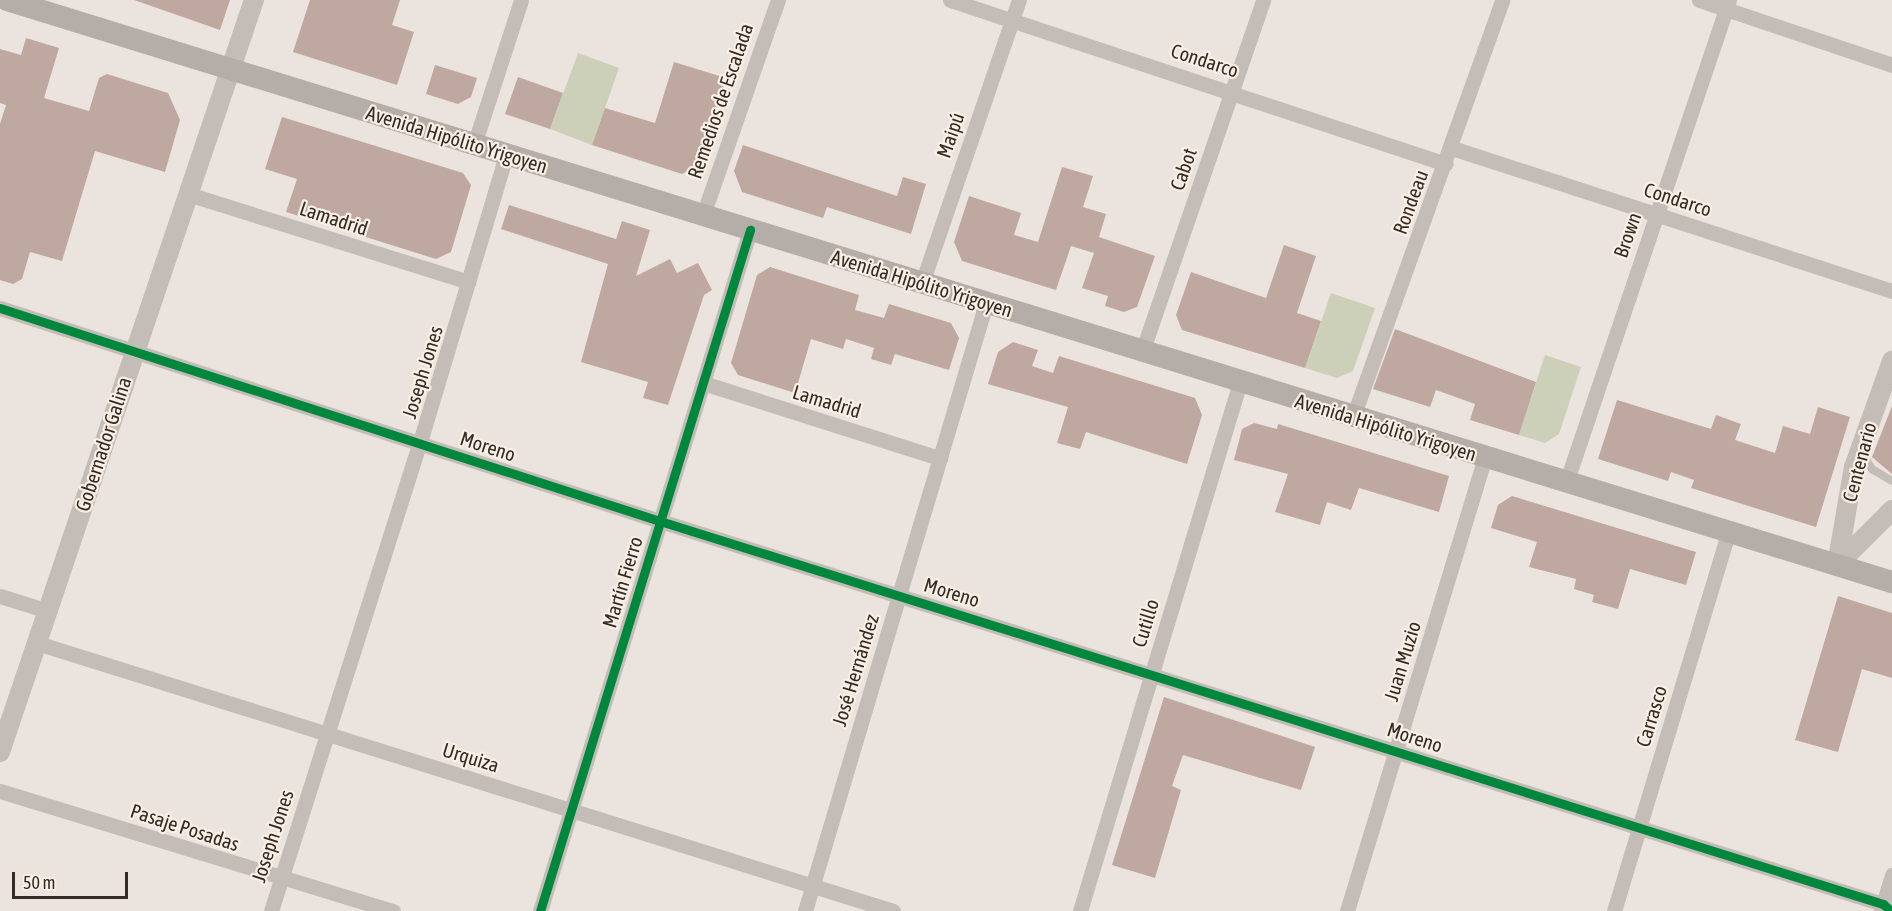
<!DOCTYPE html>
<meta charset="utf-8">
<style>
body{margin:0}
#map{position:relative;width:1892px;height:911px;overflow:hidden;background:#ebe4de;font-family:"Asap Condensed",sans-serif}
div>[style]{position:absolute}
.green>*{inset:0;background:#cdd0b8}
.building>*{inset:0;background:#bea8a0}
.service>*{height:8px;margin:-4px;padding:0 4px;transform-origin:4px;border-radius:4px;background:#c4bdb7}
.minor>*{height:15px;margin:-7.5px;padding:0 7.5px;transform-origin:7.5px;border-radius:7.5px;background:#c4bdb7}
.tertiary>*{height:20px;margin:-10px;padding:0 10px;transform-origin:10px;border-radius:10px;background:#c4bdb7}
.secondary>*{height:22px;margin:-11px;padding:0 11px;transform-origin:11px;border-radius:11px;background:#b5ada8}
.cycleway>*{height:9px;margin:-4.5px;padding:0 4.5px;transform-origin:4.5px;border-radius:4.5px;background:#00873e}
span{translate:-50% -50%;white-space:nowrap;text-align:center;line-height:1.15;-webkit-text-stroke:4.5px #f8efe5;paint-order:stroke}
.street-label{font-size:20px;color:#342a26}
.scale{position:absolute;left:12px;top:872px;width:116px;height:27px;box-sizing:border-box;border:3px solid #342a26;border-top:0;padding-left:8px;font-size:18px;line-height:21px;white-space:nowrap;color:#342a26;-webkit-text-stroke:4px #f8efe5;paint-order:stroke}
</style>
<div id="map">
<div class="green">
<i style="clip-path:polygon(578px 53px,619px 68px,592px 145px,550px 129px)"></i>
<i style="clip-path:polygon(1331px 293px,1375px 308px,1353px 371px,1337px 378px,1305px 368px)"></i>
<i style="clip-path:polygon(1545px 355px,1581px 367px,1559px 434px,1545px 443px,1519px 435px)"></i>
</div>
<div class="building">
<i style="clip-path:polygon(134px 0,230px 0,220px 30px)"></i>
<i style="clip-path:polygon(310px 0,400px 0,392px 25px,414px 32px,397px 85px,293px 52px)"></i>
<i style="clip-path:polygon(26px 38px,59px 48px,44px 98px,89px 111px,99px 78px,107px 74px,168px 93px,180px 120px,165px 172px,95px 151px,62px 261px,30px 252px,22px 279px,13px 284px,0 280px,0 124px,6px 105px,0 103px,0 49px,21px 55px)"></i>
<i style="clip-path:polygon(674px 62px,726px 78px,699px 165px,682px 174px,592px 145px,605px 108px,655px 123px)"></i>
<i style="clip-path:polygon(435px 65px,477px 78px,471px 97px,458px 104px,426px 94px)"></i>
<i style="clip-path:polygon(518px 77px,563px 93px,550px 129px,505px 114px)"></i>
<i style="clip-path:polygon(282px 117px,463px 173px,471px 185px,451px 252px,436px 259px,286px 212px,297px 179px,265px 169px)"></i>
<i style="clip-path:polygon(743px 145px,897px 196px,903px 177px,926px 184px,911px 234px,827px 207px,823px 218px,742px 192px,734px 171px)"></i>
<i style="clip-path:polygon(1062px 167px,1093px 176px,1083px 207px,1106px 214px,1099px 237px,1155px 256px,1137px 307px,1124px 312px,1105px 306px,1108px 296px,1082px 288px,1094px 253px,1071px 246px,1056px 290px,962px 261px,954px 242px,969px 196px,1021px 213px,1014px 235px,1038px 242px)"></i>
<i style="clip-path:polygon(509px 205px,616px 239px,622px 221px,650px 230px,636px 276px,670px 259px,677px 273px,698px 263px,712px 290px,704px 295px,668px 405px,643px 398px,648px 382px,581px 362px,608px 264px,501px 229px)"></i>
<i style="clip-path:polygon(1284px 245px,1316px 256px,1297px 313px,1321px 321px,1305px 368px,1182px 330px,1176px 315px,1191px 272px,1266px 298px)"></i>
<i style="clip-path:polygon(770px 267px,859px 295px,855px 310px,884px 318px,889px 304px,951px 323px,959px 338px,949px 370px,895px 354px,891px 365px,871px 359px,874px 348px,846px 339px,843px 349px,811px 339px,795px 393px,738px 375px,731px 363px,757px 275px)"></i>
<i style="clip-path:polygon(1395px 329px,1536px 382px,1519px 435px,1470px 420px,1475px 404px,1436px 390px,1430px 407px,1373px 389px)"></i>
<i style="clip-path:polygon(1013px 342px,1038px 350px,1032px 366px,1053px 373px,1059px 356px,1195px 398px,1202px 415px,1187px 464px,1086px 432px,1080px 449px,1057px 443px,1068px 407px,988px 384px,998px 352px)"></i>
<i style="clip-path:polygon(1617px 400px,1711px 429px,1716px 415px,1741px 424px,1735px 440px,1775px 453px,1783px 426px,1810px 434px,1818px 407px,1850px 417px,1816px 527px,1691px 488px,1694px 480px,1671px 472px,1668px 481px,1598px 459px)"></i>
<i style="clip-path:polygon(1892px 406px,1892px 474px,1872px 457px)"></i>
<i style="clip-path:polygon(1254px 423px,1277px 429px,1278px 424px,1449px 476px,1439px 512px,1359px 488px,1351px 510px,1327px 502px,1320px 525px,1275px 512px,1288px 474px,1234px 460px,1242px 429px)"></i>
<i style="clip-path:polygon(1512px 496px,1696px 552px,1686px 585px,1630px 569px,1618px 609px,1592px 602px,1594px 595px,1574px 589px,1576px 579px,1529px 567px,1537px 542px,1491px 528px,1498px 505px)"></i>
<i style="clip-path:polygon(1838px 596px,1892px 613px,1892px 678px,1862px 669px,1838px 752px,1795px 740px)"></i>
<i style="clip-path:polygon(1164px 697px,1315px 747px,1301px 790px,1183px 755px,1172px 786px,1181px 790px,1155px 878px,1112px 865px)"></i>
</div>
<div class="service">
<i style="left:1863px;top:455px;width:17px;rotate:57deg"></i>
<i style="left:1872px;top:469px;width:23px;rotate:31deg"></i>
</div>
<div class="minor">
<i style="left:950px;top:0;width:522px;rotate:18.3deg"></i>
<i style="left:1699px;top:0;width:204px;rotate:18.6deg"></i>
<i style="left:474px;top:145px;width:152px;rotate:-72deg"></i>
<i style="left:1452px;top:148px;width:463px;rotate:18deg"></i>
<i style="left:188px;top:194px;width:294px;rotate:17.4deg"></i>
<i style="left:703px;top:215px;width:228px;rotate:-70.8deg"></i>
<i style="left:922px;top:283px;width:299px;rotate:-71.1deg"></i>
<i style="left:0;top:308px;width:694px;rotate:17.89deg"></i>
<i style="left:660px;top:521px;width:1282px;rotate:17.39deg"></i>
<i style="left:1883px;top:904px;width:11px;rotate:41deg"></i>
<i style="left:1142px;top:352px;width:372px;rotate:-71deg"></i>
<i style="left:703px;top:383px;width:249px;rotate:17.6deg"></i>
<i style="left:1353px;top:417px;width:443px;rotate:-70.3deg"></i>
<i style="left:1566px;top:483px;width:510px;rotate:-71.35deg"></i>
<i style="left:0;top:596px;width:50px;rotate:17.4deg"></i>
<i style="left:37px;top:643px;width:897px;rotate:17.38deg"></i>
<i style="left:0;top:791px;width:411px;rotate:17deg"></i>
<i style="left:271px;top:911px;width:492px;rotate:-72.4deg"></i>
<i style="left:420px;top:442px;width:300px;rotate:-73.3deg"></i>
<i style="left:540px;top:911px;width:713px;rotate:-72.86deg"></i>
<i style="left:805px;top:911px;width:634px;rotate:-73.42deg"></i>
<i style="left:1080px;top:911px;width:553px;rotate:-73.17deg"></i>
<i style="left:1347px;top:911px;width:474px;rotate:-73.1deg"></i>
<i style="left:1614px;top:911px;width:395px;rotate:-73.2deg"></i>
<i style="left:1881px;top:911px;width:38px;rotate:-73deg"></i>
</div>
<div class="tertiary">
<i style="left:1837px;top:565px;width:99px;rotate:-80.2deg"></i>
<i style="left:1854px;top:467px;width:113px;rotate:-70.3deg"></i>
<i style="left:1837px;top:565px;width:78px;rotate:-45deg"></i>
<i style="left:0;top:752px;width:794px;rotate:-71.34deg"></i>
</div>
<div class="secondary">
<i style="left:7px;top:0;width:1973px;rotate:17.16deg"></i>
</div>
<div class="cycleway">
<i style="left:0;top:308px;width:694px;rotate:17.89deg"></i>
<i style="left:660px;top:521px;width:1282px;rotate:17.39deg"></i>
<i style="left:1883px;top:904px;width:11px;rotate:41deg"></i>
<i style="left:540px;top:911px;width:713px;rotate:-72.86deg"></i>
</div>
<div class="street-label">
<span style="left:1205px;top:60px;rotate:18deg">Condarco</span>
<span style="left:720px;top:101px;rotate:-71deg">Remedios de Escalada</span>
<span style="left:950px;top:135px;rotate:-71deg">Maipú</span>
<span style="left:457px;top:139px;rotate:17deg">Avenida Hipólito Yrigoyen</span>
<span style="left:1183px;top:169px;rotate:-71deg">Cabot</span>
<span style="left:1678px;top:199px;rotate:18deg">Condarco</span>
<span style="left:1410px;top:202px;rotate:-70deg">Rondeau</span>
<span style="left:334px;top:218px;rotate:18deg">Lamadrid</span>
<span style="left:1627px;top:235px;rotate:-71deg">Brown</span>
<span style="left:922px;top:283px;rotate:17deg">Avenida Hipólito Yrigoyen</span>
<span style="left:422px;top:372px;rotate:-73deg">Joseph Jones</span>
<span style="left:827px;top:401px;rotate:17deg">Lamadrid</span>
<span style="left:1386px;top:427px;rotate:17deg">Avenida Hipólito Yrigoyen</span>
<span style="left:103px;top:444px;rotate:-72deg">Gobernador Galina</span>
<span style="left:488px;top:446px;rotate:18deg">Moreno</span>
<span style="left:1859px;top:462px;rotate:-75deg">Centenario</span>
<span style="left:622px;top:582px;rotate:-73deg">Martín Fierro</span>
<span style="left:952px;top:592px;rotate:17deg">Moreno</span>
<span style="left:1145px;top:623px;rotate:-73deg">Cutillo</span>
<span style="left:1402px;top:661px;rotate:-73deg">Juan Muzio</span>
<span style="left:855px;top:670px;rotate:-73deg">José Hernández</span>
<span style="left:1651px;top:716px;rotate:-73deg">Carrasco</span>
<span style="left:1415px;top:737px;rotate:18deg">Moreno</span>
<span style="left:471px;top:757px;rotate:17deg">Urquiza</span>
<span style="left:185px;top:827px;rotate:18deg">Pasaje Posadas</span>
<span style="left:272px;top:836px;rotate:-72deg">Joseph Jones</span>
</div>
<div class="scale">50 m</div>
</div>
